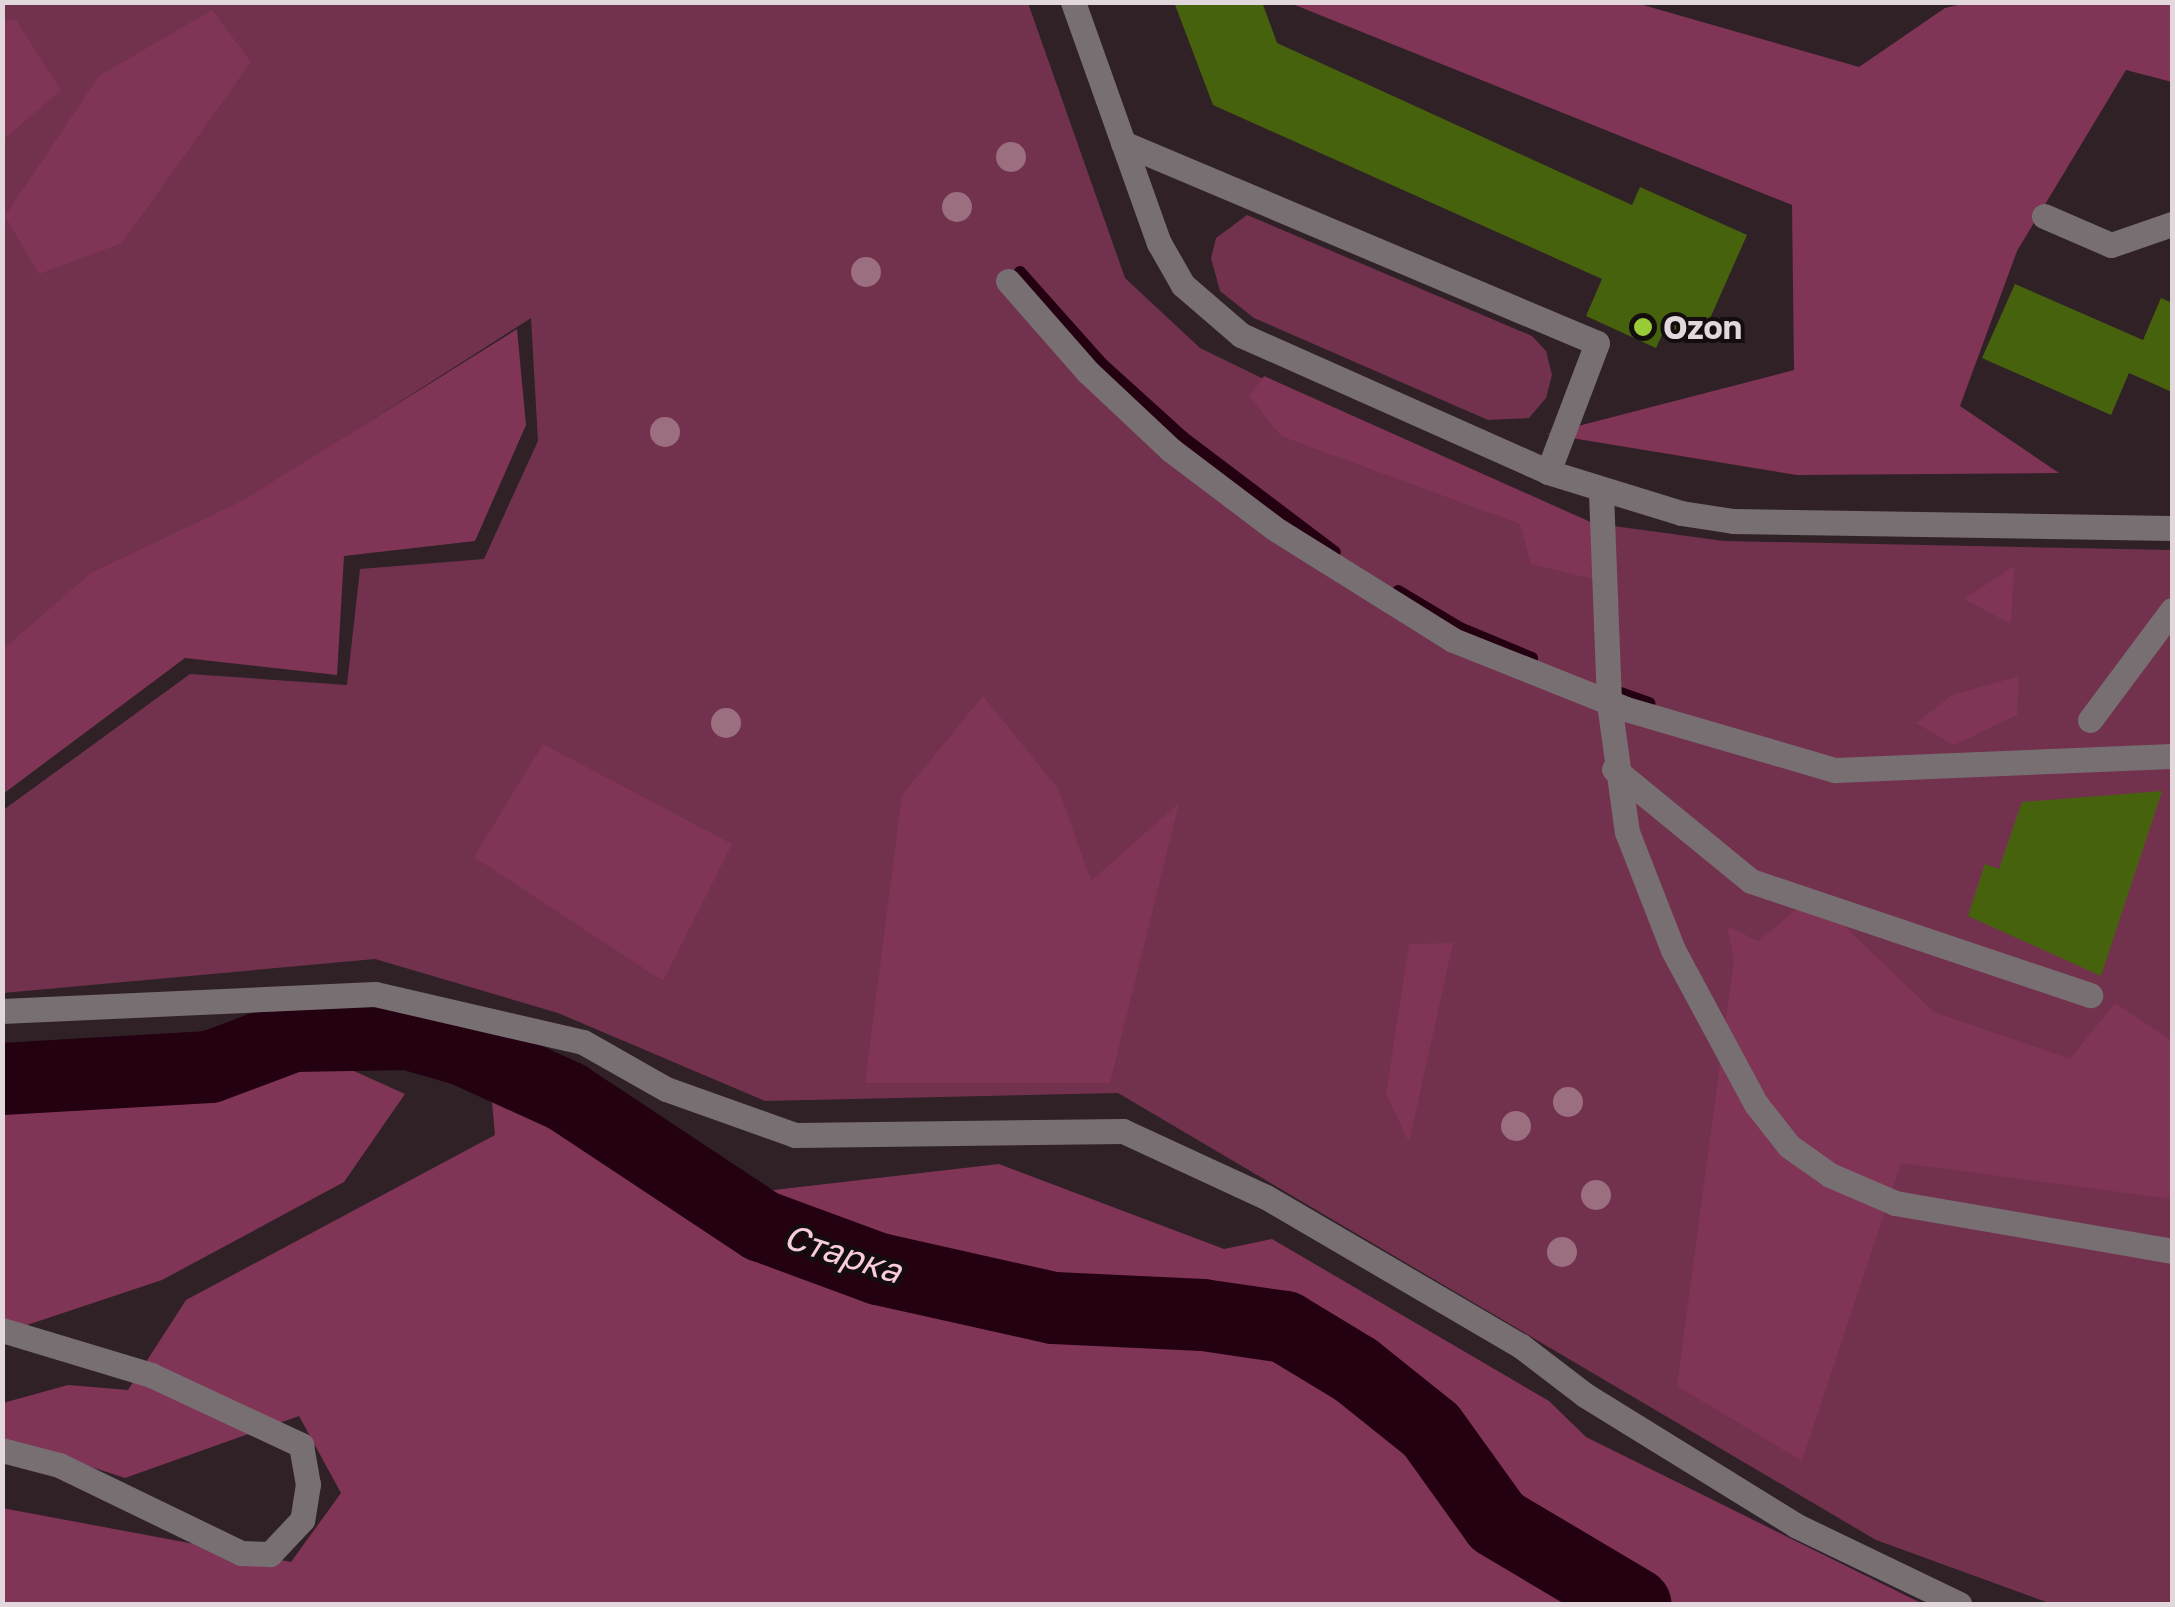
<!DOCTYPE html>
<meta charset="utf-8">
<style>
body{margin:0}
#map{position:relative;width:2175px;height:1607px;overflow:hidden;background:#302127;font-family:"Golos Text",sans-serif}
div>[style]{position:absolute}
.green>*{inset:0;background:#72324e}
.forest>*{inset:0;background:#803456}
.stream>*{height:12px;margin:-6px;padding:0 6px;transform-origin:6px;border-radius:6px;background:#240111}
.river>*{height:72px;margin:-36px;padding:0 36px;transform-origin:36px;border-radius:36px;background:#240111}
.building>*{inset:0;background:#47620d}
.minor>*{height:25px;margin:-12.5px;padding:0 12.5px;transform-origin:12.5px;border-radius:12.5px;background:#786f72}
.trees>*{width:30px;height:30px;margin:-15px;border-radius:50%;background:#9b6f80}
.dots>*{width:28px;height:28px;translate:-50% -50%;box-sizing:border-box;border:5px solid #140d0f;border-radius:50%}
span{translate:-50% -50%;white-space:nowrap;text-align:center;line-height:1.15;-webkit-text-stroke:8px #140d0f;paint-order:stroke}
.poi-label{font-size:32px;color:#e2d7db;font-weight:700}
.left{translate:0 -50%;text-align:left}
.water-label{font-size:35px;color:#f9cbdc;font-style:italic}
.frame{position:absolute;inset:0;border:5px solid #e2d7db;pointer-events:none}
</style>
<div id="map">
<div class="green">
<i style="clip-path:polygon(3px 3px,1028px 3px,1125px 278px,1200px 348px,1547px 517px,1724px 541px,2172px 550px,2172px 1604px,2052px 1604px,1876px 1540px,1118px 1093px,765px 1101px,558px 1013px,375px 959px,3px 993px,2px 811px,190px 674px,347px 685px,360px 569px,484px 559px,538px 441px,531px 318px,3px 656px)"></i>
<i style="clip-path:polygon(1247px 215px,1532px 336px,1546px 351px,1552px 375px,1546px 398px,1529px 418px,1488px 420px,1254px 318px,1220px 291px,1211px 258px,1216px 238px)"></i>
</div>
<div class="forest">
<i style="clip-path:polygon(1290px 3px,1636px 3px,1859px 67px,1945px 8px,1966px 3px,2172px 3px,2172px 82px,2126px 70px,2017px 251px,1960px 406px,2059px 473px,1797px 475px,1547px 434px,1794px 370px,1792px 205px)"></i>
<i style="clip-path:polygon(212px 10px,251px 62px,122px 243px,39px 274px,5px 216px,99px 76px)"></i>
<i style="clip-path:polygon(16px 20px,61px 90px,3px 140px,3px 21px)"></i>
<i style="clip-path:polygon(517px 329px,526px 425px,475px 541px,344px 556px,337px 675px,185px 658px,3px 794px,3px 649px,91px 573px,242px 501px)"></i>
<i style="clip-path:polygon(1264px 376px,1595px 524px,1597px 580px,1531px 564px,1520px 524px,1281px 436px,1249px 396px)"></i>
<i style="clip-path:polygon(2014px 566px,2011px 624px,1964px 599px)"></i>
<i style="clip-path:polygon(2019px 676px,2017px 715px,1954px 745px,1916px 723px,1952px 695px)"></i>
<i style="clip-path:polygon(983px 696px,1059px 790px,1091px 881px,1179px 803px,1110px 1083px,865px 1083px,902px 795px)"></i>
<i style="clip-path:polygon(543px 744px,732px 844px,663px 981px,474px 857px)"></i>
<i style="clip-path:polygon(1813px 896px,1934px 1012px,2070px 1059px,2115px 1003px,2172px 1041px,2172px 1199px,1901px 1163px,1802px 1461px,1677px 1386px,1734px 960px,1727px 926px,1758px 941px)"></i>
<i style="clip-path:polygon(1453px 943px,1409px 1142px,1386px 1094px,1409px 944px)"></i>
<i style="clip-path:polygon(303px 1048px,405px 1094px,344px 1182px,162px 1280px,3px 1333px,3px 1066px)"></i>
<i style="clip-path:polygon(490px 1080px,645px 1166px,765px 1191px,999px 1164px,1224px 1249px,1272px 1239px,1549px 1401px,1586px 1437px,1923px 1604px,1655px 1604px,1505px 1504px,1441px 1414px,1297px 1318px,1227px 1308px,1242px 1337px,1312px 1361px,1439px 1470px,1568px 1604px,3px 1604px,2px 1508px,291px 1562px,341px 1493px,299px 1416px,125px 1478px,3px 1438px,3px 1403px,68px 1385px,128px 1390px,186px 1300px,495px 1135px)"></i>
</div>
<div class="stream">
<i style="left:1020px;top:272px;width:122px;rotate:48.3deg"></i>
<i style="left:1101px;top:363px;width:112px;rotate:42.1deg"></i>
<i style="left:1184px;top:438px;width:189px;rotate:37.1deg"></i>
<i style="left:1398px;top:591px;width:72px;rotate:30.8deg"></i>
<i style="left:1460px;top:628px;width:78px;rotate:22.6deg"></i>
<i style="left:1606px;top:688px;width:46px;rotate:19.2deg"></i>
</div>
<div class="river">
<i style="left:2px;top:1079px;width:208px;rotate:-3.3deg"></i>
<i style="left:210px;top:1067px;width:89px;rotate:-20.5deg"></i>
<i style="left:293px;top:1036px;width:115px;rotate:-1deg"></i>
<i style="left:408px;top:1034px;width:58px;rotate:15.9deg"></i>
<i style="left:464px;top:1050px;width:113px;rotate:24.5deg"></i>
<i style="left:567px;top:1097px;width:234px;rotate:33.5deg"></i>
<i style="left:762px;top:1226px;width:125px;rotate:20.2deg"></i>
<i style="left:879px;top:1269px;width:179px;rotate:12.6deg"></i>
<i style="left:1054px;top:1308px;width:149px;rotate:2.7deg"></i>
<i style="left:1203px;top:1315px;width:83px;rotate:8.3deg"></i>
<i style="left:1285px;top:1327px;width:83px;rotate:31.2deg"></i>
<i style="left:1356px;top:1370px;width:96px;rotate:38.7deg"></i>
<i style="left:1431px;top:1430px;width:113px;rotate:54.3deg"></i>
<i style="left:1497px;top:1522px;width:161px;rotate:30.7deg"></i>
</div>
<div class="building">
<i style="clip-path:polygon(1174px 2px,1262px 2px,1277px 43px,1632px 205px,1640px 187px,1747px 235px,1700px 341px,1666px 326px,1656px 348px,1586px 316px,1602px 279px,1213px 105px)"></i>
<i style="clip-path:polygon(2015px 284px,2143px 340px,2161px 298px,2172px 303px,2172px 392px,2129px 373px,2111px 415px,1982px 358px)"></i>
<i style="clip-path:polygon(2162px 791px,2101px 976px,1968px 916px,1985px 864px,1999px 869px,2022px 802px)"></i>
</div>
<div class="minor">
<i style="left:1073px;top:2px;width:256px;rotate:70.4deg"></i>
<i style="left:1159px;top:243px;width:48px;rotate:60.3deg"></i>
<i style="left:1183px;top:285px;width:77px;rotate:40.8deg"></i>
<i style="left:1241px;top:335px;width:336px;rotate:24deg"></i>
<i style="left:1548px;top:472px;width:139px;rotate:17.1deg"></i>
<i style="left:1681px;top:513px;width:53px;rotate:8.7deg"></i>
<i style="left:1733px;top:521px;width:439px;rotate:0.9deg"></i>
<i style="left:1123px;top:143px;width:514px;rotate:22.88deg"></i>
<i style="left:1597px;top:343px;width:138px;rotate:110.8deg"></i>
<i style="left:2044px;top:216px;width:73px;rotate:23.4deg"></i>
<i style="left:2111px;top:245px;width:65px;rotate:-19deg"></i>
<i style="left:1008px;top:281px;width:121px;rotate:48.7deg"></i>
<i style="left:1088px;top:372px;width:114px;rotate:43.2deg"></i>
<i style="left:1171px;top:450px;width:129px;rotate:37.1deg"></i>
<i style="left:1274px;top:528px;width:211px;rotate:32deg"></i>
<i style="left:1453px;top:640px;width:186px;rotate:21.7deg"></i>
<i style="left:1626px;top:709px;width:218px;rotate:16.3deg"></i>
<i style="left:1835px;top:770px;width:337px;rotate:-2.4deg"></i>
<i style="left:1601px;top:493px;width:210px;rotate:87.8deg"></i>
<i style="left:1609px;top:703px;width:130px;rotate:82.1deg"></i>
<i style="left:1627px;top:832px;width:127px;rotate:68.7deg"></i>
<i style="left:1673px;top:950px;width:175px;rotate:61.7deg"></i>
<i style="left:1756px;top:1104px;width:53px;rotate:51.8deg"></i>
<i style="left:1789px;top:1146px;width:50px;rotate:35.3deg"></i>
<i style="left:1830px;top:1175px;width:71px;rotate:23.3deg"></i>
<i style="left:1895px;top:1203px;width:281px;rotate:9.8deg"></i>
<i style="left:2090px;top:720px;width:137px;rotate:-53.3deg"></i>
<i style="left:1614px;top:769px;width:177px;rotate:39.3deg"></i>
<i style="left:1751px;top:881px;width:358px;rotate:18.6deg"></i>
<i style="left:2px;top:1011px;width:373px;rotate:-2.6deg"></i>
<i style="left:375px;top:994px;width:213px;rotate:13deg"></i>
<i style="left:583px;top:1042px;width:95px;rotate:29.5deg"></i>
<i style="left:666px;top:1089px;width:137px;rotate:19.6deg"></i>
<i style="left:795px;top:1135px;width:328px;rotate:-0.7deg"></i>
<i style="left:1123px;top:1131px;width:157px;rotate:24.8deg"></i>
<i style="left:1266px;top:1197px;width:295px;rotate:30.3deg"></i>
<i style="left:1521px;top:1346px;width:81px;rotate:37.4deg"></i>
<i style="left:1585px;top:1395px;width:249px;rotate:31.7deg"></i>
<i style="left:1797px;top:1526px;width:180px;rotate:25.7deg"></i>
<i style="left:2px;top:1330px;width:156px;rotate:16.8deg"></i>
<i style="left:151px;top:1375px;width:166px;rotate:25deg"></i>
<i style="left:301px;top:1445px;width:40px;rotate:80deg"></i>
<i style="left:308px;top:1484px;width:36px;rotate:99deg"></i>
<i style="left:302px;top:1520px;width:47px;rotate:133.3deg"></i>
<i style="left:270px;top:1554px;width:29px;rotate:-178deg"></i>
<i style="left:241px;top:1553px;width:202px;rotate:-154.2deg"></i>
<i style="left:59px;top:1465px;width:59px;rotate:-165.3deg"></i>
</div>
<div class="trees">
<i style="left:1011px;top:157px"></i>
<i style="left:957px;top:207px"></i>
<i style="left:866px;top:272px"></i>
<i style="left:665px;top:432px"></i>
<i style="left:726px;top:723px"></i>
<i style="left:1568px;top:1102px"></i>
<i style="left:1516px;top:1126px"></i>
<i style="left:1596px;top:1195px"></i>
<i style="left:1562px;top:1252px"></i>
</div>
<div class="dots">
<i style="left:1643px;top:327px;background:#99cb36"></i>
</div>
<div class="poi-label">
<span class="left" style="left:1663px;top:327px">Ozon</span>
</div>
<div class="water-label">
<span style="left:843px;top:1253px;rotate:18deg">Старка</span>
</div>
<div class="frame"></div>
</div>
